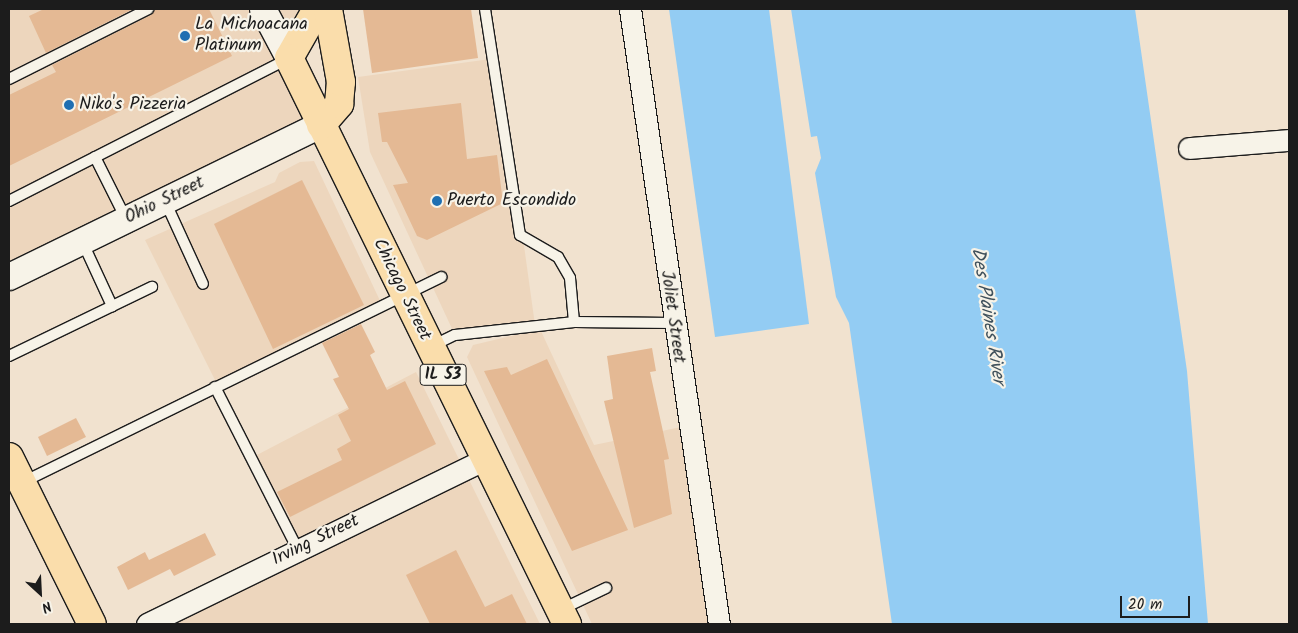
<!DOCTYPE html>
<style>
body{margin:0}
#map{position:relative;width:1298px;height:633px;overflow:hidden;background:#f1e2cf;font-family:Kalam,sans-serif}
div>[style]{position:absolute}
.built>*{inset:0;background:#edd6bd}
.water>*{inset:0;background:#93ccf3}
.building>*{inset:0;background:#e4b994}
.roads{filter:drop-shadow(1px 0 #1c1c1c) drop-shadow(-1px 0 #1c1c1c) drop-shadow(0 1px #1c1c1c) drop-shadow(0 -1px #1c1c1c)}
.service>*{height:10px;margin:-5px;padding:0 5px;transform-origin:5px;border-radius:5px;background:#f7f3e8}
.minor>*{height:21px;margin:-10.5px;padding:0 10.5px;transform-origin:10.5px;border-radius:10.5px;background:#f7f3e8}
.tertiary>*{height:26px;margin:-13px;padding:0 13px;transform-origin:13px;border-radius:13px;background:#f7f3e8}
.primary>*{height:28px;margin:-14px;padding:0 14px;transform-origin:14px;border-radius:14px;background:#faddab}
.dots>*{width:14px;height:14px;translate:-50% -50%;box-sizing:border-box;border:2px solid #f7f3e8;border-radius:50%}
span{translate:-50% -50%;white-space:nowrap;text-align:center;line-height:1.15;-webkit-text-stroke:4.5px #f7f3e8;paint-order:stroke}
.shield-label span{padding:1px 4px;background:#f7f3e8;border:1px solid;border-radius:4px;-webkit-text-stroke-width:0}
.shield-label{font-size:16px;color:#1c1c1c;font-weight:700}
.poi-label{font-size:18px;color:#1c1c1c}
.left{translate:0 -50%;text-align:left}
.street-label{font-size:18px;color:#1c1c1c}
.water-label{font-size:19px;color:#40515c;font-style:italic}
.frame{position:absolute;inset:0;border:10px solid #1c1c1c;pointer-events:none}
.north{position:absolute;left:15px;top:568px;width:50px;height:50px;-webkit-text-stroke:4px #f7f3e8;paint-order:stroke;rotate:155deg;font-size:14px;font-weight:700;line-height:20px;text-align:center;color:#1c1c1c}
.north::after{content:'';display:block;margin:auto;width:18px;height:22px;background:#1c1c1c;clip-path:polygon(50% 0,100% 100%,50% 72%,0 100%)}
.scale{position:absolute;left:1120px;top:596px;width:70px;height:22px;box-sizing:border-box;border:2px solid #1c1c1c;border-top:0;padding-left:6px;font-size:15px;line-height:18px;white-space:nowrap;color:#1c1c1c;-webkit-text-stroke:4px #f7f3e8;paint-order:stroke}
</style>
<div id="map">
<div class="built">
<i style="clip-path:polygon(9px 9px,262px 9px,320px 124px,9px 276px)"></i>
<i style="clip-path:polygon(265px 9px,315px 9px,289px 56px)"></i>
<i style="clip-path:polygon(498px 58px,535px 325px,454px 333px,370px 152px,358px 77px)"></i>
<i style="clip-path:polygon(314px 161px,383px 307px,219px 388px,145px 240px,275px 182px,279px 173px,300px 162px)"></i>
<i style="clip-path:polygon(540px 329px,594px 445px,686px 426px,715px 624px,592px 624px,467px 357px,473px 345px)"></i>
<i style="clip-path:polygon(416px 372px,540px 624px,153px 624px,299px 552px,253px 457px)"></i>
</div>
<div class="water">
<i style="clip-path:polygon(669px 9px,769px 9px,809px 324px,715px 337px)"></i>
<i style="clip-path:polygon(791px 9px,1135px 9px,1187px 371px,1208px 624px,892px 624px,849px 323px,836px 297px,815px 173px,821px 158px,817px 136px,811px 137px)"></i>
</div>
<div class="building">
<i style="clip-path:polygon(44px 9px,133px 9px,46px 53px,29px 16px)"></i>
<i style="clip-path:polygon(155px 9px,209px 9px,232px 56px,9px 166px,9px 95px,56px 72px,52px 65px,151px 15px)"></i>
<i style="clip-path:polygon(363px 9px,471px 9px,478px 58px,372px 73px)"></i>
<i style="clip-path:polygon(461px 103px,467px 159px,497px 155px,503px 203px,427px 240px,417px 236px,393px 185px,408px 183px,387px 142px,382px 142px,378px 113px)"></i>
<i style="clip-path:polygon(302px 180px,364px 305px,273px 349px,214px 224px)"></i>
<i style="clip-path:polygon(361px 324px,375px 352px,370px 355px,387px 390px,405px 381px,436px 444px,290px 517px,277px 492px,342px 460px,337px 449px,351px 441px,338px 415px,349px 409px,333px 379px,339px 377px,322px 343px)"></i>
<i style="clip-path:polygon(652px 348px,656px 371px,650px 372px,669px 459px,664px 460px,672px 514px,634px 528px,604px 401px,613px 399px,607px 356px)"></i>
<i style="clip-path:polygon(547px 359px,628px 530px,572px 551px,484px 371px,507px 367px,511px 375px)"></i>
<i style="clip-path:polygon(76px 418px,86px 437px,47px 456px,38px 437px)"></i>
<i style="clip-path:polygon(205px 533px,216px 555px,174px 576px,170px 569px,128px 590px,117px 567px,145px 552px,149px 560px)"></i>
<i style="clip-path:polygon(456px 550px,485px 607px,512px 594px,527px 624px,430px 624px,406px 575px)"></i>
</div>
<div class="roads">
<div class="service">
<i style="left:485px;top:9px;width:229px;rotate:81.2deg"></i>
<i style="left:520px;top:235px;width:44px;rotate:30.1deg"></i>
<i style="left:558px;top:257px;width:24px;rotate:60deg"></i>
<i style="left:570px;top:278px;width:44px;rotate:84.8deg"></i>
<i style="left:9px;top:79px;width:156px;rotate:-26.7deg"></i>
<i style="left:95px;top:157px;width:69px;rotate:63.4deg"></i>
<i style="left:9px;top:201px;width:313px;rotate:-27deg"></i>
<i style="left:165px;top:201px;width:91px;rotate:65.4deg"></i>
<i style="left:82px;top:241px;width:72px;rotate:65.2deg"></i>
<i style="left:432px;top:346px;width:25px;rotate:-26deg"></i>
<i style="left:455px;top:335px;width:120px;rotate:-6.2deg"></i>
<i style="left:574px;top:322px;width:99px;rotate:0.6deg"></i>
<i style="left:9px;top:356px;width:159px;rotate:-25.8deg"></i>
<i style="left:215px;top:387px;width:183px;rotate:63deg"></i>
<i style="left:23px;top:482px;width:466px;rotate:-26.1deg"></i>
<i style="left:562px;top:609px;width:49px;rotate:-25.5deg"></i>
</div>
<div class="minor">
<i style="left:630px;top:9px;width:621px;rotate:81.77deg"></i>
<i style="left:1189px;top:148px;width:100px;rotate:-4.6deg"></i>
<i style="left:147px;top:624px;width:377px;rotate:-26deg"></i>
</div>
<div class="tertiary">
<i style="left:263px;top:9px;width:55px;rotate:62deg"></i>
<i style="left:9px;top:277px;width:347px;rotate:-26deg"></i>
</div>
<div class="primary">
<i style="left:317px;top:9px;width:56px;rotate:119.7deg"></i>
<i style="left:289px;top:58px;width:631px;rotate:63.84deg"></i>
<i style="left:321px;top:125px;width:28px;rotate:-49deg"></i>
<i style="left:339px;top:104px;width:22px;rotate:-85deg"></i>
<i style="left:341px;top:82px;width:74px;rotate:-100.1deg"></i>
<i style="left:9px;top:457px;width:186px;rotate:63.6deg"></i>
</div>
</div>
<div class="dots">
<i style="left:185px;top:36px;background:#1f6fb2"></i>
<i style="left:69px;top:105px;background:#1f6fb2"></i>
<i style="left:437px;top:201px;background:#1f6fb2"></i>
</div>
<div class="shield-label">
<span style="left:443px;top:375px">IL 53</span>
</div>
<div class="poi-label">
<span class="left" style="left:195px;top:36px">La Michoacana<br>Platinum</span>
<span class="left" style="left:79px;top:105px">Niko's Pizzeria</span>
<span class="left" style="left:447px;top:201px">Puerto Escondido</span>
</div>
<div class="street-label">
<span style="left:165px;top:201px;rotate:-26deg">Ohio Street</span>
<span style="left:401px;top:290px;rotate:64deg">Chicago Street</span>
<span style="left:672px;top:317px;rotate:82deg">Joliet Street</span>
<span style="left:316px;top:541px;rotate:-26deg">Irving Street</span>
</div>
<div class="water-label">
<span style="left:987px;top:316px;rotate:81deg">Des Plaines River</span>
</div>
<div class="frame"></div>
<div class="north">N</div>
<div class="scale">20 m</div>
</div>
